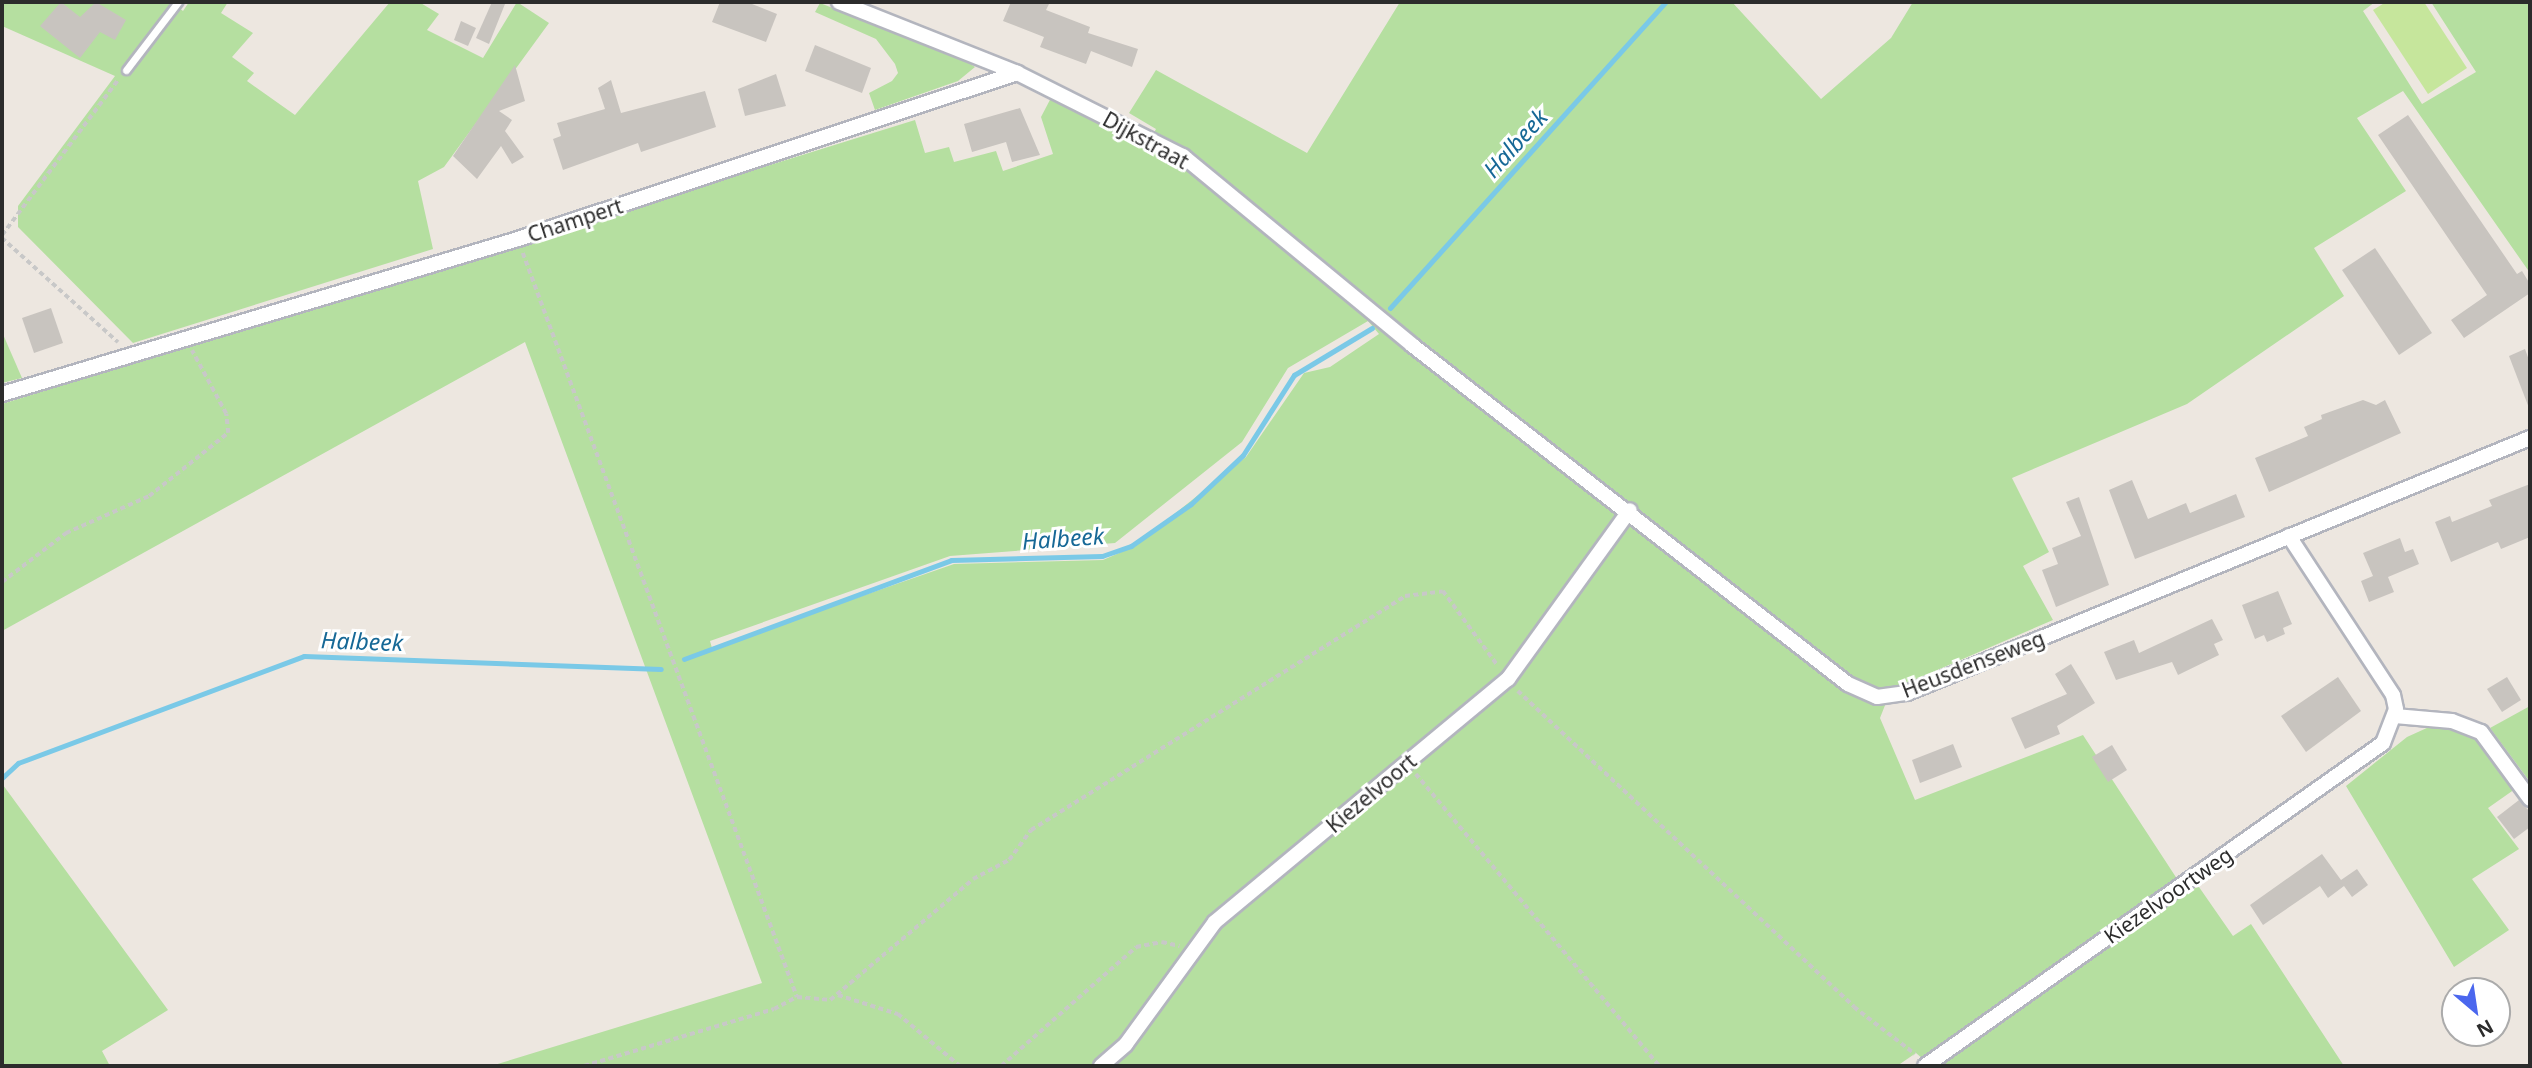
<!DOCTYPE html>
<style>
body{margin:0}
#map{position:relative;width:2532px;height:1068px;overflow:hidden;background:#ede7e0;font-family:"Noto Sans",sans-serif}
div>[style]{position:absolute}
.green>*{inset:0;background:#b5dfa0}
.pitch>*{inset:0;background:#c6e69c}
.stream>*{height:5px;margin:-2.5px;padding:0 2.5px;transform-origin:2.5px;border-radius:2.5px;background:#7ac9e7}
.building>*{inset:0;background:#c8c4bf}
.path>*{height:3.5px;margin-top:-1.75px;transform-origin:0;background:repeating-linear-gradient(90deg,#c8c8c8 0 5px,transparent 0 8.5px)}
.roads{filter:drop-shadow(2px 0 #b3b5be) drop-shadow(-2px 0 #b3b5be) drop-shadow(0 2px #b3b5be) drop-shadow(0 -2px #b3b5be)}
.lane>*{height:7px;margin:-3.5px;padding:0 3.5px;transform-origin:3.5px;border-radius:3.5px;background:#fff}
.street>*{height:14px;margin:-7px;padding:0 7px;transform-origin:7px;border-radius:7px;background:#fff}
span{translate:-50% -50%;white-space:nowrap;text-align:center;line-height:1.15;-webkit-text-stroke:6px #fff;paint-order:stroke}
.street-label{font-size:21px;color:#2c2c2c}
.water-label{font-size:23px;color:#166896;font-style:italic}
.frame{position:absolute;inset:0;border:4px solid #2c2c2c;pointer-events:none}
.north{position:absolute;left:2441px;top:977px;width:70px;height:70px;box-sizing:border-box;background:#fff;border:2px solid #ababab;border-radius:50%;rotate:151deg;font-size:19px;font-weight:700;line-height:28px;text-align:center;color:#2c2c2c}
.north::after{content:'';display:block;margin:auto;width:24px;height:32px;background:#4b67ee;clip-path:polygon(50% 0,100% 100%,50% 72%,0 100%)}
</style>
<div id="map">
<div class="green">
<i style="clip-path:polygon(2px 2px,172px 2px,183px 11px,189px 2px,228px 2px,221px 13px,253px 33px,232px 57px,254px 73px,247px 81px,295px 115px,390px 2px,419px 2px,439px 14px,427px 30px,483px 58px,517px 2px,549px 23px,444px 167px,418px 181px,433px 249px,133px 343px,18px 227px,18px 206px,115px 76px,2px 26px)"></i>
<i style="clip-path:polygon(evenodd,1400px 2px,1732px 2px,1821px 99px,1891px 38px,1913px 2px,2375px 2px,2363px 11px,2422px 104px,2476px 72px,2431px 2px,2530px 2px,2530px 273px,2403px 91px,2357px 118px,2406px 191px,2314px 248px,2344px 296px,2187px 404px,2012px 478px,2049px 552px,2023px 566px,2053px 620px,1891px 690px,1880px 718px,1915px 800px,2083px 735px,2185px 891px,2199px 887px,2233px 936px,2251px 924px,2344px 1066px,1931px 1066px,1916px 1053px,1897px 1066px,491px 1066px,762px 983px,525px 342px,2px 631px,2px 404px,915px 120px,925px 153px,949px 147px,954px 162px,996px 151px,1003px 171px,1053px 154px,1041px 117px,1052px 96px,1146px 147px,1156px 129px,1129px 113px,1156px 70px,1307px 153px,1400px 2px,1368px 321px,1379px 334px,1330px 367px,1304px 373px,1246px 457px,1133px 547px,1103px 560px,954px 564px,712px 648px,710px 641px,950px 556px,1115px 543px,1242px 442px,1288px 368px,1368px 321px)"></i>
<i style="clip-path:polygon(820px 3px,966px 61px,975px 67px,958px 81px,875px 110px,869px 93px,892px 81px,898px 73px,895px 64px,876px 39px,815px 12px)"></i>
<i style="clip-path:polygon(2px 332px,22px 378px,2px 383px)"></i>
<i style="clip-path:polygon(2530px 706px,2530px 782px,2490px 728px)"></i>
<i style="clip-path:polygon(2429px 727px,2454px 727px,2475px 735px,2515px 789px,2488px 808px,2519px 849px,2472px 879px,2509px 930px,2454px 967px,2346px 786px,2407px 737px)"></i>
<i style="clip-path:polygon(3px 785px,168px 1010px,102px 1051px,110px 1066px,2px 1066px)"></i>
</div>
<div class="pitch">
<i style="clip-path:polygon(2386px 2px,2424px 2px,2467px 68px,2428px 94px,2373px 10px)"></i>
</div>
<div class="stream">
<i style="left:1390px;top:308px;width:412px;rotate:-48deg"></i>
<i style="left:684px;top:659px;width:285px;rotate:-20.3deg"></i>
<i style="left:951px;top:560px;width:151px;rotate:-1.5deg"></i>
<i style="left:1102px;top:556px;width:31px;rotate:-19deg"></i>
<i style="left:1131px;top:546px;width:73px;rotate:-35deg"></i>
<i style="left:1191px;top:504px;width:71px;rotate:-43.3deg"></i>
<i style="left:1243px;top:455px;width:95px;rotate:-57.5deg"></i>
<i style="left:1294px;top:375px;width:91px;rotate:-31.1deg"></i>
<i style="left:2px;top:778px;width:22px;rotate:-43deg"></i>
<i style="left:18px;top:763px;width:305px;rotate:-20.5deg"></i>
<i style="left:304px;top:656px;width:357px;rotate:2.1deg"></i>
</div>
<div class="building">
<i style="clip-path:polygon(61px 2px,80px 17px,96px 2px,126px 20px,115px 40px,100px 32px,80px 58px,40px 26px)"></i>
<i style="clip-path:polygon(492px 2px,505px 4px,489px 44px,476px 38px)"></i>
<i style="clip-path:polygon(720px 2px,752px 4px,777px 14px,766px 42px,712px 22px)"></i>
<i style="clip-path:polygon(1011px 2px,1050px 2px,1046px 10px,1090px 27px,1088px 33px,1138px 49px,1132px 67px,1091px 51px,1086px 64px,1040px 47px,1044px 37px,1003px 21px)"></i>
<i style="clip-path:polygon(461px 21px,476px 28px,468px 46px,454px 40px)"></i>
<i style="clip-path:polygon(815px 45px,871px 68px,862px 93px,805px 71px)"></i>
<i style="clip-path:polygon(515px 65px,525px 101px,499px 111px,512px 120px,505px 131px,524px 157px,512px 164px,501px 146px,477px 179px,453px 156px)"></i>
<i style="clip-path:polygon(776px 74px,786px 106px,745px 116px,738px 89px)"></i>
<i style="clip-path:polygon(611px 80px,621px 113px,705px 91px,716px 127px,641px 152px,638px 143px,563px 170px,553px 139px,561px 136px,557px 123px,605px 109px,598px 88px)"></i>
<i style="clip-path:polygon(1020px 108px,1040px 155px,1012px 162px,1006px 142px,972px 152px,964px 124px)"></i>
<i style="clip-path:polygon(2408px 115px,2517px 274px,2522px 271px,2530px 284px,2530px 293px,2464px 338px,2451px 320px,2487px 295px,2378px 135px)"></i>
<i style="clip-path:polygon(2375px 248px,2432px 333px,2399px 355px,2342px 270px)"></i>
<i style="clip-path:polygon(51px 308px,63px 343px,34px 353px,22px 318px)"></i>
<i style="clip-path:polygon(2525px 349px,2530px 363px,2529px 408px,2509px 356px)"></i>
<i style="clip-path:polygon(2363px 400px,2376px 405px,2385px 400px,2401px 433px,2269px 492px,2255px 458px,2308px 436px,2304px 427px,2322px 419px,2321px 415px)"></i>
<i style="clip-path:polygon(2132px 480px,2148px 519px,2186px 503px,2190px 513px,2236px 494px,2245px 517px,2135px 559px,2109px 490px)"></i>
<i style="clip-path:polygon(2530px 484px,2530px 537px,2501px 549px,2498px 542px,2451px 562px,2435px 522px,2450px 516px,2452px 522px,2492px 506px,2489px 500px)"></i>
<i style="clip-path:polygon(2079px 497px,2109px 585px,2056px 607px,2042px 570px,2058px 564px,2052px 548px,2081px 536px,2066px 502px)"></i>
<i style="clip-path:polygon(2400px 538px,2405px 552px,2413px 549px,2419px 564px,2388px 577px,2394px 592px,2369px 602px,2361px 581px,2373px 576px,2363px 553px)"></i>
<i style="clip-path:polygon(2278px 591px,2292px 624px,2283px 628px,2285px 634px,2267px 642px,2264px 635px,2255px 639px,2242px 605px)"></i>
<i style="clip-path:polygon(2212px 619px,2223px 640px,2214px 644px,2219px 655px,2178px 675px,2172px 662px,2116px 680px,2104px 652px,2134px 640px,2139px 653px)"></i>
<i style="clip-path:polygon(2071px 664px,2095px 703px,2057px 726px,2060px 734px,2025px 749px,2011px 718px,2067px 694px,2055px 674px)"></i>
<i style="clip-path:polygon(2338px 677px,2361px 711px,2306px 752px,2281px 716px)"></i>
<i style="clip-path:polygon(2507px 677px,2521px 700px,2502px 712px,2487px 689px)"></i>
<i style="clip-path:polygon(1953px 744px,1962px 767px,1920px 783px,1912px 760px)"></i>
<i style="clip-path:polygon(2112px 745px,2127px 770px,2108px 782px,2092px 757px)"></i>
<i style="clip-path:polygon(2519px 800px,2530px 812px,2530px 827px,2514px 839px,2497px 817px)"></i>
<i style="clip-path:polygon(2322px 854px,2341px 880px,2357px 869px,2368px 885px,2352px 897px,2344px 886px,2328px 898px,2320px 886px,2263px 925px,2250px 905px)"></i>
</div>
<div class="path">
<i style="left:2px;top:235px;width:194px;rotate:-53.2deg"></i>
<i style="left:2px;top:238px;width:156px;rotate:41.9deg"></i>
<i style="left:523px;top:253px;width:793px;rotate:69.78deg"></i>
<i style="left:2px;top:582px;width:81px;rotate:-37.4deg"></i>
<i style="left:66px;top:533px;width:91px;rotate:-24deg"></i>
<i style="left:149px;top:496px;width:101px;rotate:-38.6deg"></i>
<i style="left:228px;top:433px;width:19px;rotate:-96deg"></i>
<i style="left:226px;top:414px;width:72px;rotate:-118.4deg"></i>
<i style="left:1518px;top:691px;width:461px;rotate:43.2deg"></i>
<i style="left:1854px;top:1007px;width:77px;rotate:37.6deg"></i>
<i style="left:1416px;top:774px;width:380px;rotate:50.2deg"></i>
<i style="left:838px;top:995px;width:63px;rotate:17.6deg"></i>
<i style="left:898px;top:1014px;width:81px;rotate:40deg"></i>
<i style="left:584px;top:1066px;width:198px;rotate:-16.7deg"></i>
<i style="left:774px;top:1009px;width:26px;rotate:-28deg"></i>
<i style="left:797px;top:997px;width:33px;rotate:5deg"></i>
<i style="left:830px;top:1000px;width:187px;rotate:-40.2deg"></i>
<i style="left:973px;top:879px;width:41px;rotate:-27.8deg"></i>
<i style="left:1009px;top:860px;width:37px;rotate:-54deg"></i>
<i style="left:1031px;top:830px;width:441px;rotate:-32deg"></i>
<i style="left:1405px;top:596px;width:38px;rotate:-7deg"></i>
<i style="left:1443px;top:591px;width:93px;rotate:53.7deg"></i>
<i style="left:1001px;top:1066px;width:180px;rotate:-41.4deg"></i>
<i style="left:1136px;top:947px;width:26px;rotate:-11deg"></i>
<i style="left:1162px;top:942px;width:18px;rotate:13deg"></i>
</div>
<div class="roads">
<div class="lane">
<i style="left:126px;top:70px;width:86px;rotate:-52.6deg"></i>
</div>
<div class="street">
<i style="left:839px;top:2px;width:192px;rotate:21.7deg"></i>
<i style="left:1017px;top:73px;width:186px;rotate:26.6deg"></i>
<i style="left:1183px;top:156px;width:297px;rotate:39.5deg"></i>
<i style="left:1412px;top:345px;width:552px;rotate:37.87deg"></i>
<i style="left:1848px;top:684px;width:32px;rotate:24deg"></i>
<i style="left:1877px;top:697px;width:30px;rotate:-8deg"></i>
<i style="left:1907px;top:693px;width:673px;rotate:-22.26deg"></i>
<i style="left:2px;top:394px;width:539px;rotate:-16.72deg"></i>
<i style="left:518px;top:239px;width:526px;rotate:-18.4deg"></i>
<i style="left:2395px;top:716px;width:57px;rotate:5deg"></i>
<i style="left:2452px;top:721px;width:31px;rotate:21deg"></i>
<i style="left:2481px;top:732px;width:83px;rotate:53.8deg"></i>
<i style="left:1101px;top:1066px;width:33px;rotate:-41deg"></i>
<i style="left:1126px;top:1044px;width:151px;rotate:-53.9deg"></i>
<i style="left:1215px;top:922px;width:381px;rotate:-39.7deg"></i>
<i style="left:1508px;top:679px;width:208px;rotate:-54.2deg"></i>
<i style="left:1925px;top:1066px;width:560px;rotate:-35.19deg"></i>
<i style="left:2383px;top:743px;width:36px;rotate:-69deg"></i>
<i style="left:2396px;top:709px;width:14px;rotate:-102deg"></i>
<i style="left:2393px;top:695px;width:190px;rotate:-123.2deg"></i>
</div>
</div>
<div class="street-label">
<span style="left:1146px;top:140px;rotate:29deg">Dijkstraat</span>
<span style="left:575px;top:220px;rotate:-18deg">Champert</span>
<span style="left:1973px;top:664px;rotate:-21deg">Heusdenseweg</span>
<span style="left:1371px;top:793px;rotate:-40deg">Kiezelvoort</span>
<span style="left:2168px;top:895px;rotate:-35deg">Kiezelvoortweg</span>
</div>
<div class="water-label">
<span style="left:1515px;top:143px;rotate:-48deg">Halbeek</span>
<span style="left:1063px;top:538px;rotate:-4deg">Halbeek</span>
<span style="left:362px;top:641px;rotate:2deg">Halbeek</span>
</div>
<div class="frame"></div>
<div class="north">N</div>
</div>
